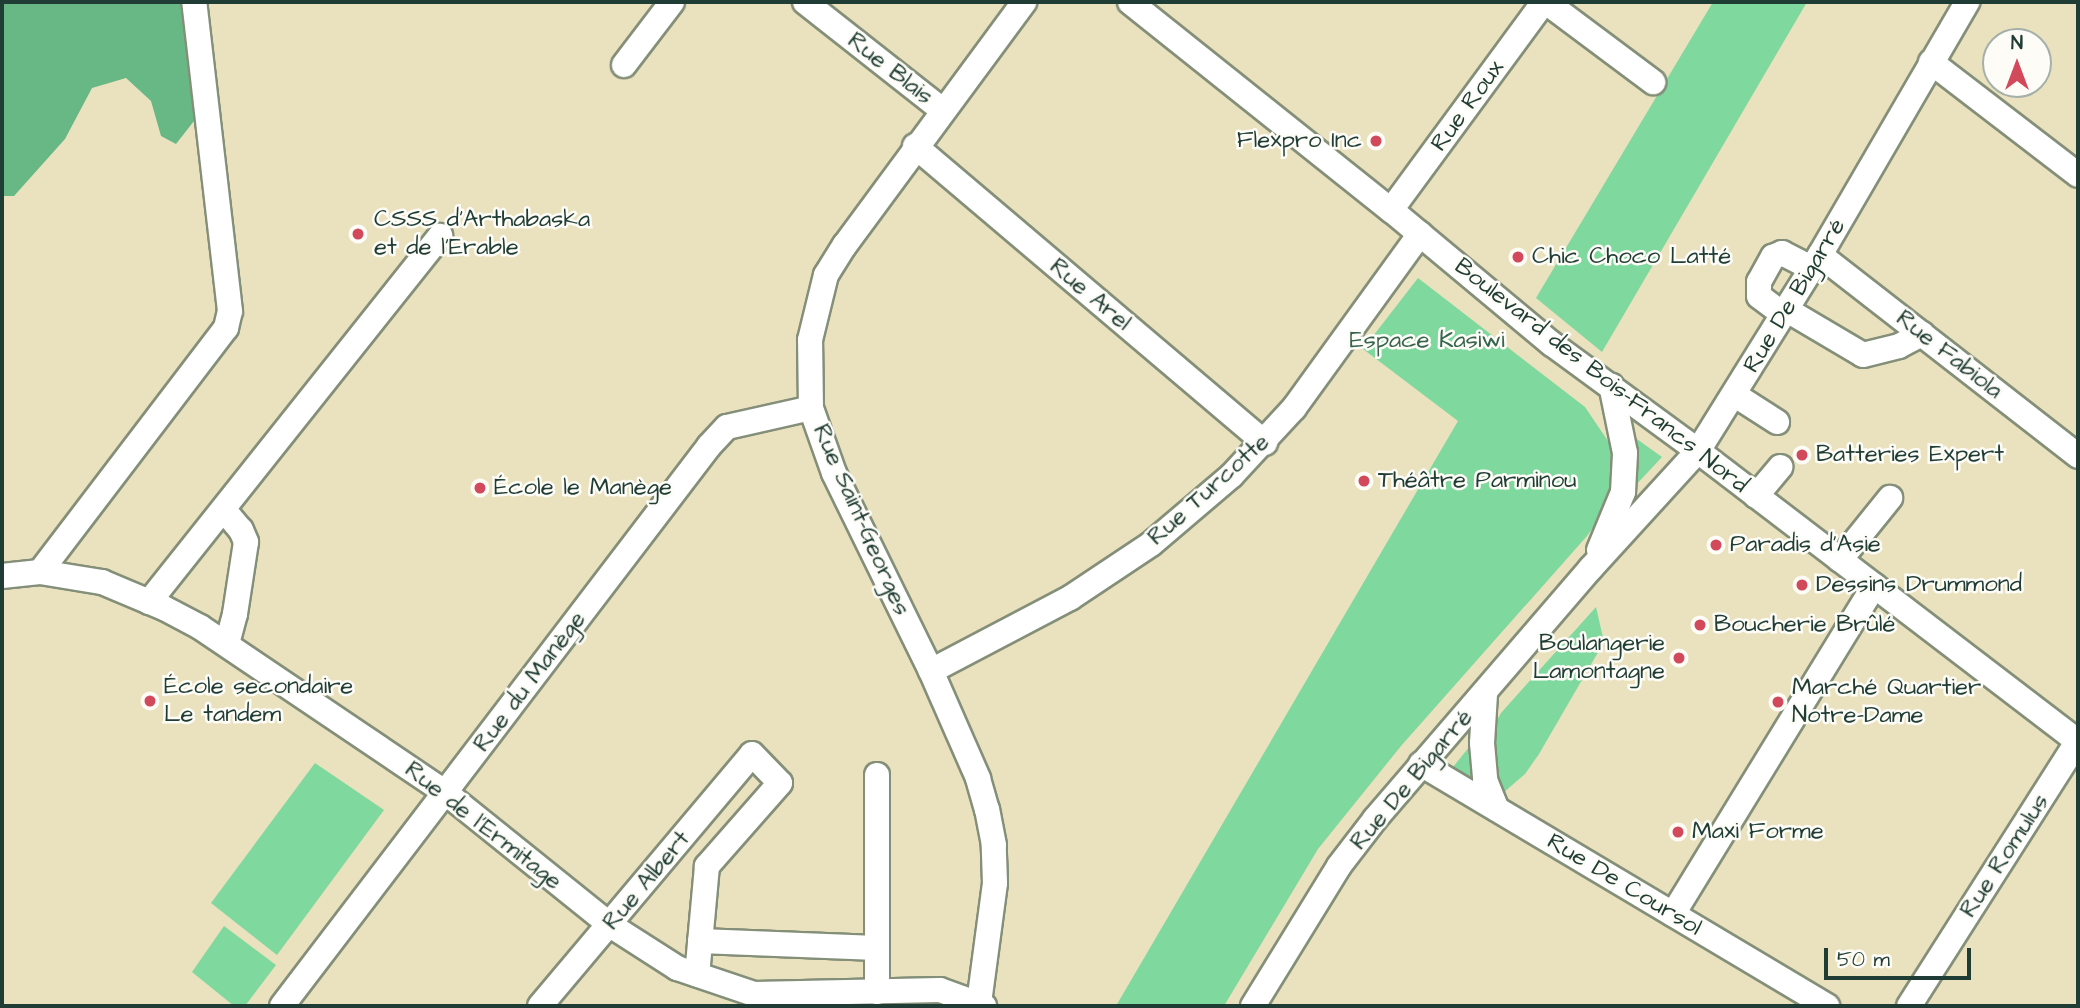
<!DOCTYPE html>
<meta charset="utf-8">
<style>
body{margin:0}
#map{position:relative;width:2080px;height:1008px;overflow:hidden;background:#eae1be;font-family:"Architects Daughter",sans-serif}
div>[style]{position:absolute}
.green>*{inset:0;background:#7fd89e}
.forest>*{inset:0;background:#67b885}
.roads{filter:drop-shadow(2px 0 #848f79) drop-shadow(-2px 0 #848f79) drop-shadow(0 2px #848f79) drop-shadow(0 -2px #848f79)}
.minor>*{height:24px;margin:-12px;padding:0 12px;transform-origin:12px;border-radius:12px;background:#fff}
.dots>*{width:19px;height:19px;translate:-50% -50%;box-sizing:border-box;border:4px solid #fdfcf7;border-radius:50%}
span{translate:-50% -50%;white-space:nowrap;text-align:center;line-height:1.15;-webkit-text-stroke:5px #fdfcf7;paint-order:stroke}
.street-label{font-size:24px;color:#1f3d34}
.poi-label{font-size:24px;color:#1f3d34}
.right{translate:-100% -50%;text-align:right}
.left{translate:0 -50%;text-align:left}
.park-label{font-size:24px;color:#37644e}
.frame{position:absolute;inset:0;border:4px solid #1f3d34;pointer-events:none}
.north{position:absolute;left:1982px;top:28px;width:70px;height:70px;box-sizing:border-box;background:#fdfcf7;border:2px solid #a4b0a9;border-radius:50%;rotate:0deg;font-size:19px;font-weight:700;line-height:28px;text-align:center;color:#1f3d34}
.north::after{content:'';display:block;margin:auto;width:24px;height:32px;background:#d1495b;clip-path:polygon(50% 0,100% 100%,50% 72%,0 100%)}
.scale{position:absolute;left:1824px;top:948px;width:147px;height:32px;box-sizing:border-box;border:4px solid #1f3d34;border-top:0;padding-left:9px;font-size:21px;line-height:24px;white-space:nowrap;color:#1f3d34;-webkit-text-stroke:5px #fdfcf7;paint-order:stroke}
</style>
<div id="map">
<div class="green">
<i style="clip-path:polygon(1713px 2px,1807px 2px,1602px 352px,1536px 298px)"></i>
<i style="clip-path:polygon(1418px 278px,1585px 407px,1610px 444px,1613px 478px,1610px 493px,1601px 516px,1587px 536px,1401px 746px,1318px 849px,1224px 1006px,1116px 1006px,1458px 421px,1363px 349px)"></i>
<i style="clip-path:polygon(1634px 437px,1662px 457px,1635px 486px,1637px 462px)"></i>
<i style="clip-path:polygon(1596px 607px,1604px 642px,1539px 754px,1525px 774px,1503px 793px,1491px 777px,1490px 733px,1501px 713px)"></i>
<i style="clip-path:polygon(1470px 746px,1473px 778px,1453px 767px)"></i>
<i style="clip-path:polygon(315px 763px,384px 810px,277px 955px,211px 903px)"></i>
<i style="clip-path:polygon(224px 926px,276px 965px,245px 1006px,234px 1006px,192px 972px)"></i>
</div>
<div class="forest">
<i style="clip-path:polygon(2px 2px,183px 2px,194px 121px,176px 144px,161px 136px,151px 101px,126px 78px,92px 88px,65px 139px,14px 196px,2px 196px)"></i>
</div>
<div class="roads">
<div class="minor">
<i style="left:805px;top:2px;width:174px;rotate:38.2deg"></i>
<i style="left:1130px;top:2px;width:334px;rotate:38.6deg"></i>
<i style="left:1391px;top:210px;width:209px;rotate:39.8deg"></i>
<i style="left:1552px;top:344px;width:181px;rotate:36.2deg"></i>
<i style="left:1698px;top:451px;width:479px;rotate:37.4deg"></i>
<i style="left:1546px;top:2px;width:134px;rotate:36.8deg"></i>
<i style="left:1931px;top:62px;width:185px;rotate:37.5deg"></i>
<i style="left:624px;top:65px;width:79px;rotate:-52.7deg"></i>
<i style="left:915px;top:146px;width:459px;rotate:40.3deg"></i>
<i style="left:1391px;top:210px;width:258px;rotate:-53.7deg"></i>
<i style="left:1820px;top:255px;width:327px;rotate:37.9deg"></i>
<i style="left:1787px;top:310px;width:88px;rotate:30.6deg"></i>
<i style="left:1863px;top:355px;width:37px;rotate:-14deg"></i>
<i style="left:1899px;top:346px;width:26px;rotate:-28deg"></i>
<i style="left:1784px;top:315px;width:31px;rotate:-143deg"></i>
<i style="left:1759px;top:296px;width:14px;rotate:-90deg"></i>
<i style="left:1759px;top:282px;width:29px;rotate:-61deg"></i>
<i style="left:1773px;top:257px;width:10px;rotate:-24deg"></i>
<i style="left:1782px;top:253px;width:34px;rotate:27deg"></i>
<i style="left:1735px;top:395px;width:50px;rotate:32.7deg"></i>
<i style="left:1756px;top:496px;width:38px;rotate:-50deg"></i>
<i style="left:224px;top:510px;width:26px;rotate:50deg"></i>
<i style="left:241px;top:530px;width:13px;rotate:67deg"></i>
<i style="left:246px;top:542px;width:73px;rotate:98.7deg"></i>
<i style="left:235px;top:614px;width:31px;rotate:105deg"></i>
<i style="left:1599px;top:550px;width:63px;rotate:-67.5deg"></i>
<i style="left:1623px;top:492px;width:39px;rotate:-87deg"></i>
<i style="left:1625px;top:453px;width:69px;rotate:-101.6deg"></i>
<i style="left:1840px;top:560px;width:80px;rotate:-51.1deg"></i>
<i style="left:40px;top:572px;width:307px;rotate:-52.7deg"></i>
<i style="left:226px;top:328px;width:17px;rotate:-77deg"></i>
<i style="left:230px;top:311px;width:311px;rotate:-96.6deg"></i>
<i style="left:2px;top:576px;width:38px;rotate:-6deg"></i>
<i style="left:40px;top:572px;width:63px;rotate:9.2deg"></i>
<i style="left:102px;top:582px;width:67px;rotate:22.8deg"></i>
<i style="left:164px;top:608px;width:41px;rotate:27.8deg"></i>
<i style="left:200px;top:627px;width:297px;rotate:34deg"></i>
<i style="left:446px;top:793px;width:211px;rotate:38.8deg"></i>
<i style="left:610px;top:925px;width:80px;rotate:32.7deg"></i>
<i style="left:677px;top:968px;width:81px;rotate:18.7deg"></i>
<i style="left:754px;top:994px;width:186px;rotate:-1.2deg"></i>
<i style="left:940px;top:990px;width:47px;rotate:20deg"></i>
<i style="left:149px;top:602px;width:468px;rotate:-51.5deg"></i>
<i style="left:931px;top:671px;width:157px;rotate:-27.7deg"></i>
<i style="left:1070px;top:598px;width:97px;rotate:-33.7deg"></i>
<i style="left:1151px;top:544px;width:106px;rotate:-40.4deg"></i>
<i style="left:1232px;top:475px;width:91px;rotate:-47.2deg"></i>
<i style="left:1294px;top:408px;width:215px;rotate:-54.1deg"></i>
<i style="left:1485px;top:694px;width:49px;rotate:93.5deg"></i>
<i style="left:1482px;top:743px;width:37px;rotate:85deg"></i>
<i style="left:1485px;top:780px;width:31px;rotate:68deg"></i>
<i style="left:1421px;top:764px;width:473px;rotate:30.8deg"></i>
<i style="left:1673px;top:914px;width:385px;rotate:-58.5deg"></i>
<i style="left:700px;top:941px;width:177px;rotate:2.3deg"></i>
<i style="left:877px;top:992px;width:217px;rotate:-90deg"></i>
<i style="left:979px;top:1003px;width:121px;rotate:-82.4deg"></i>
<i style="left:995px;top:883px;width:38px;rotate:-92deg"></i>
<i style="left:994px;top:845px;width:36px;rotate:-101deg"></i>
<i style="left:987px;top:810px;width:33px;rotate:-106deg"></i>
<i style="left:978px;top:778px;width:117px;rotate:-113.7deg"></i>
<i style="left:931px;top:671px;width:220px;rotate:-116.1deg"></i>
<i style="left:834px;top:473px;width:69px;rotate:-109.5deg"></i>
<i style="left:811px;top:408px;width:68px;rotate:-90.8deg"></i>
<i style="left:810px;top:340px;width:67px;rotate:-76.2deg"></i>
<i style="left:826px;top:275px;width:36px;rotate:-58deg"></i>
<i style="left:845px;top:245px;width:302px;rotate:-53.6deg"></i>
<i style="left:282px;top:1006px;width:704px;rotate:-52.67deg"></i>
<i style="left:709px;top:446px;width:26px;rotate:-47deg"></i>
<i style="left:727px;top:427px;width:86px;rotate:-12.7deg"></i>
<i style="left:540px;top:1006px;width:329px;rotate:-49.9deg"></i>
<i style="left:752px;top:754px;width:40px;rotate:46deg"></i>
<i style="left:780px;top:783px;width:111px;rotate:131.3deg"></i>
<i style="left:707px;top:866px;width:109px;rotate:95.2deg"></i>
<i style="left:1253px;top:1006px;width:164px;rotate:-58.4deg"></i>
<i style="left:1339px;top:866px;width:59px;rotate:-52.5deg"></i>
<i style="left:1375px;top:819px;width:331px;rotate:-49.3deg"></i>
<i style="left:1591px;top:568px;width:159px;rotate:-47.6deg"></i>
<i style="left:1698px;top:451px;width:231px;rotate:-58.1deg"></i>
<i style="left:1820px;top:255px;width:293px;rotate:-59.8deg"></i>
<i style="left:1909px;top:1006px;width:314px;rotate:-57.5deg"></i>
</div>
</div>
<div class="dots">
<i style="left:1376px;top:141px;background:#d1495b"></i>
<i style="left:358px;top:234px;background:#d1495b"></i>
<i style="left:1518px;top:257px;background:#d1495b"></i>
<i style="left:1802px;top:455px;background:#d1495b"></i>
<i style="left:1364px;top:481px;background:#d1495b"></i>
<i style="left:480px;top:488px;background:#d1495b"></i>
<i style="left:1716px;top:545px;background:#d1495b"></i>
<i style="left:1802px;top:585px;background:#d1495b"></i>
<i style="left:1700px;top:625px;background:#d1495b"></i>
<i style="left:1679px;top:658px;background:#d1495b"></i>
<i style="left:150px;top:701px;background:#d1495b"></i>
<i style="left:1778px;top:702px;background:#d1495b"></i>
<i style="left:1678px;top:832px;background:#d1495b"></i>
</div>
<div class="street-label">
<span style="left:890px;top:69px;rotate:38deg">Rue Blais</span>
<span style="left:1468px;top:106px;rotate:-54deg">Rue Roux</span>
<span style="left:1090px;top:295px;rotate:40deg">Rue Arel</span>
<span style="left:1795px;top:296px;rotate:-59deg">Rue De Bigarré</span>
<span style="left:1949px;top:355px;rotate:38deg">Rue Fabiola</span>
<span style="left:1601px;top:376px;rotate:38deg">Boulevard des Bois-Francs Nord</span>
<span style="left:1209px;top:490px;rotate:-42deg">Rue Turcotte</span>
<span style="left:861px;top:520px;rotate:66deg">Rue Saint-Georges</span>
<span style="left:530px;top:682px;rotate:-53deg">Rue du Manège</span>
<span style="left:1412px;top:780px;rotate:-50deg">Rue De Bigarré</span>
<span style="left:483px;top:826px;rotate:38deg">Rue de l'Ermitage</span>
<span style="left:2005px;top:856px;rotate:-57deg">Rue Romulus</span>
<span style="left:647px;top:881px;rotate:-50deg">Rue Albert</span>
<span style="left:1624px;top:885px;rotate:31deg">Rue De Coursol</span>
</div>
<div class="poi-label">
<span class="right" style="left:1362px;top:141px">Flexpro Inc</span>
<span class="left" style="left:374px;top:234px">CSSS d'Arthabaska<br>et de l'Erable</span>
<span class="left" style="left:1532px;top:257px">Chic Choco Latté</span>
<span class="left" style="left:1816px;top:455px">Batteries Expert</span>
<span class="left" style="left:1378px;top:481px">Théâtre Parminou</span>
<span class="left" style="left:494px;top:488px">École le Manège</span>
<span class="left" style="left:1730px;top:545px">Paradis d'Asie</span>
<span class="left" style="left:1816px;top:585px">Dessins Drummond</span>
<span class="left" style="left:1714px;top:625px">Boucherie Brûlé</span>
<span class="right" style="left:1665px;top:658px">Boulangerie<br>Lamontagne</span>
<span class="left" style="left:164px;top:701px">École secondaire<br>Le tandem</span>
<span class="left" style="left:1792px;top:702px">Marché Quartier<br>Notre-Dame</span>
<span class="left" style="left:1692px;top:832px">Maxi Forme</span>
</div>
<div class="park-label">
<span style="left:1427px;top:341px">Espace Kasiwi</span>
</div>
<div class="frame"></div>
<div class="north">N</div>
<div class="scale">50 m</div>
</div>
